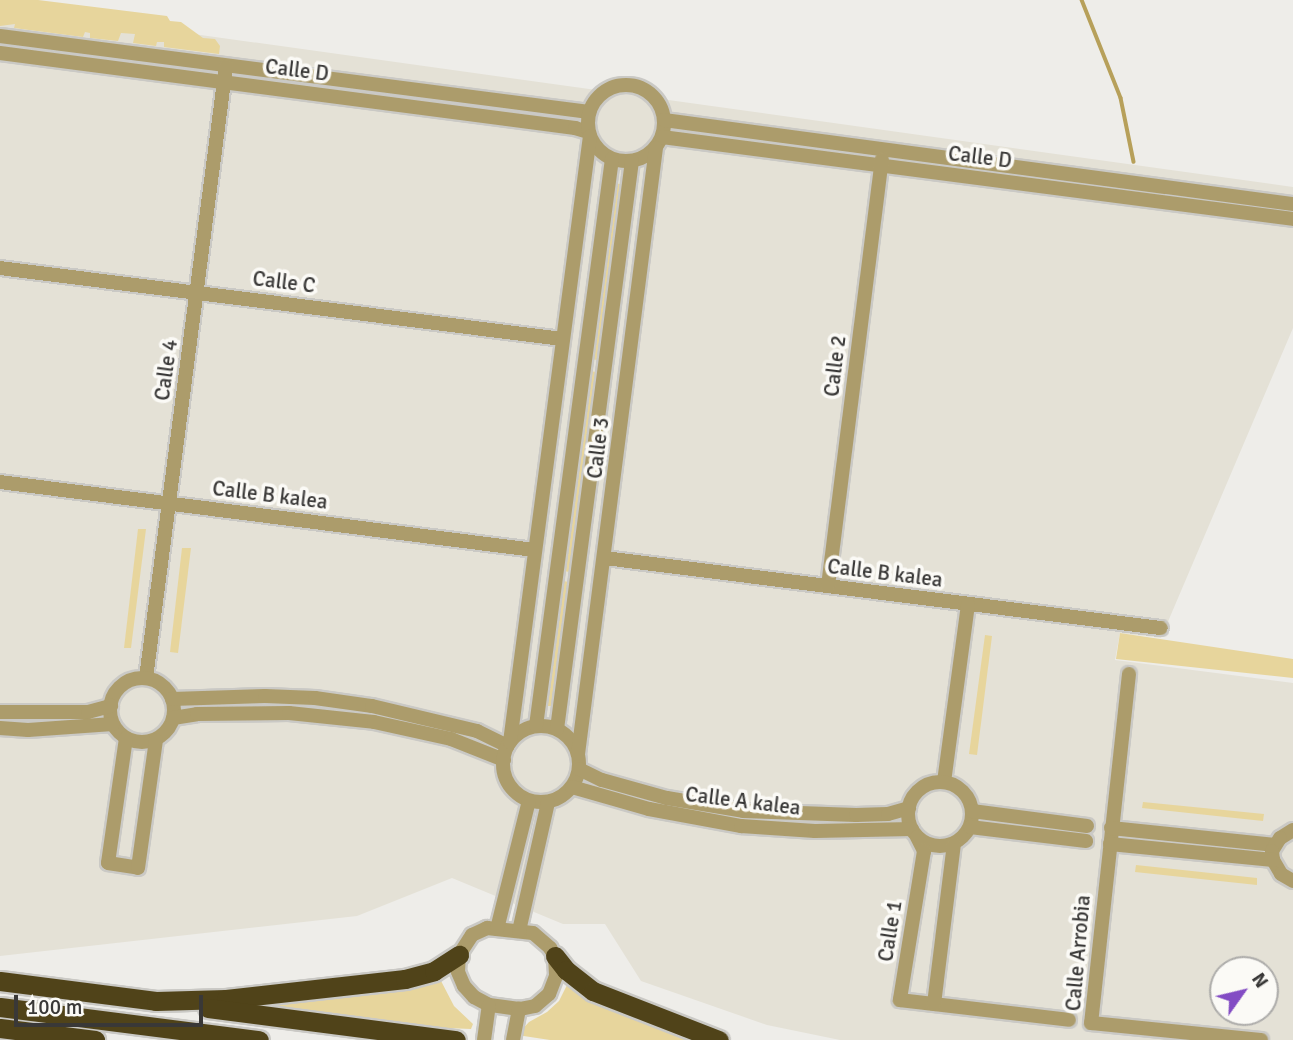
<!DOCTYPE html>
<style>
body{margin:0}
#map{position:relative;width:1293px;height:1040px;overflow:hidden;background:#eeede9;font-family:Signika,sans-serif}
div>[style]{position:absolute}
.built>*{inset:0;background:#e4e1d6}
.green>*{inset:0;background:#e7d59c}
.stream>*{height:3.5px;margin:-1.75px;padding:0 1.75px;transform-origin:1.75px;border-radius:1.75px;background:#b7a05a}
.roads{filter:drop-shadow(2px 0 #cac9c5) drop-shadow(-2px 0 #cac9c5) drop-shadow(0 2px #cac9c5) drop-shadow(0 -2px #cac9c5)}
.minor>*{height:14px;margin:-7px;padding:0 7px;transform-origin:7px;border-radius:7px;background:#ac9c6b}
.minor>.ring{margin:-7px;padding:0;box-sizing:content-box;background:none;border:14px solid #ac9c6b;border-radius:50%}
.highway>*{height:19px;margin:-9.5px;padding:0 9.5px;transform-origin:9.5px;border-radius:9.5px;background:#504319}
span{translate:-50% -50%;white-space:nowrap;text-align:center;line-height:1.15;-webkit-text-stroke:7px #fbfaf6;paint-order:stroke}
.street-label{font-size:21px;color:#393837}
.north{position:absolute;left:1209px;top:956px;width:70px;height:70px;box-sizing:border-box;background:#fbfaf6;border:2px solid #adacaa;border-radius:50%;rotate:56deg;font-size:19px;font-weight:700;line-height:28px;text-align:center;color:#393837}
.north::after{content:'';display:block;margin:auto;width:24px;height:32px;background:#834cc4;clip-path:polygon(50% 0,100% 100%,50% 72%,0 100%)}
.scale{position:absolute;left:14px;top:995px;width:189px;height:32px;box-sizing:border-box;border:4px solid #393837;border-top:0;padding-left:9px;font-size:21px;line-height:24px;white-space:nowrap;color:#393837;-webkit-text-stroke:5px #fbfaf6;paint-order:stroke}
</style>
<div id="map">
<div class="built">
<i style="clip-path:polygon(evenodd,0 7px,1293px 187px,1293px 328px,1161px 638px,1120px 633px,1115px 660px,1293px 683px,1293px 1040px,840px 1040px,767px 1025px,641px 981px,605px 924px,563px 924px,452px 878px,357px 916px,0 956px,0 7px,1223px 970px,1265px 970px,1265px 1012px,1223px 1012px,1223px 970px)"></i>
</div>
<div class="green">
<i style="clip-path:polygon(0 0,38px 0,167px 16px,170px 21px,181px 22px,203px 38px,215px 39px,220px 46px,219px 54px,164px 47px,164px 42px,157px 42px,156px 46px,133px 43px,135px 34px,121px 33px,118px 41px,90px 38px,90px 33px,85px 32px,83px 37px,14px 28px,15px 24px,0 26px)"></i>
<i style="clip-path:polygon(613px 183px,620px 184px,597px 360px,591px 359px)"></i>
<i style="clip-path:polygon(589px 371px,596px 372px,570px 572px,563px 571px)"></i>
<i style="clip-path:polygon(138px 529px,146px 529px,131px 648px,124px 648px)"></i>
<i style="clip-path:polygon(182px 548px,191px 548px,178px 653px,170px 652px)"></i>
<i style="clip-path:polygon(563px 581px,569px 582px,552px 706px,546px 706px)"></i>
<i style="clip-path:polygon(1120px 633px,1293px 659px,1293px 678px,1116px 659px)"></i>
<i style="clip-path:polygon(985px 635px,992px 636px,977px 755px,969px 754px)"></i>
<i style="clip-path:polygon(1143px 802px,1264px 814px,1263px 821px,1142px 808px)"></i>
<i style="clip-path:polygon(1136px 865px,1257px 878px,1257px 885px,1135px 872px)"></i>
<i style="clip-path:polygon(440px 979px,454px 1006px,473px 1024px,471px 1029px,374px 1025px,225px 1005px,429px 985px)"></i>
<i style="clip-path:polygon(567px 985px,580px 996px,695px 1040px,550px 1040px,517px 1035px,529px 1022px,547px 1012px,559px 1001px)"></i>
</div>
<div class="stream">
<i style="left:1082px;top:0;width:105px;rotate:68.3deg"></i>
<i style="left:1121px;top:98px;width:65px;rotate:78.5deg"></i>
</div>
<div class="roads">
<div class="minor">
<i style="left:0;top:36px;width:594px;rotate:7.35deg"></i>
<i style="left:0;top:53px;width:580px;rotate:7.43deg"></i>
<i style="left:575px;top:128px;width:14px;rotate:17deg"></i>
<i class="ring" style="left:588px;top:85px;width:62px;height:62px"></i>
<i style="left:664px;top:120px;width:635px;rotate:7.61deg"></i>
<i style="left:662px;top:137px;width:636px;rotate:7.4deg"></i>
<i style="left:0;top:268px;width:566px;rotate:7.2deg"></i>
<i style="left:0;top:482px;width:538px;rotate:7.26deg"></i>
<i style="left:605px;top:558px;width:560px;rotate:7.18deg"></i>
<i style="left:828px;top:586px;width:430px;rotate:-82.8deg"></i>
<i style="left:1129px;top:674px;width:351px;rotate:96.2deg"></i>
<i style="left:1091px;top:1023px;width:171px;rotate:5.7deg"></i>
<i style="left:146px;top:678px;width:617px;rotate:-82.55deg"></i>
<i class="ring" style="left:110px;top:678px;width:50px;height:50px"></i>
<i style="left:172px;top:699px;width:93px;rotate:-1.8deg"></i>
<i style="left:265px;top:696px;width:50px;rotate:2.3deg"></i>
<i style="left:315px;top:698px;width:58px;rotate:8deg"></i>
<i style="left:372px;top:706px;width:108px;rotate:13.4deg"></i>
<i style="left:477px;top:731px;width:34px;rotate:26deg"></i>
<i style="left:0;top:712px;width:88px"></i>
<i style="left:88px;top:712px;width:24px;rotate:-15deg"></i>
<i style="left:173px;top:718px;width:24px;rotate:-9deg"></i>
<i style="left:197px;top:714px;width:92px;rotate:-0.6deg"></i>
<i style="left:289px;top:713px;width:85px;rotate:6deg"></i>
<i style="left:374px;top:722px;width:79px;rotate:12.4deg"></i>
<i style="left:451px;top:739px;width:57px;rotate:21.6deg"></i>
<i class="ring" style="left:503px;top:726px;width:62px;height:62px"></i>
<i style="left:536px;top:726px;width:572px;rotate:-82.37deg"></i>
<i style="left:0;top:728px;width:28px;rotate:4deg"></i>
<i style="left:28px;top:730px;width:85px;rotate:-4deg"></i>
<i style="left:557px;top:729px;width:573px;rotate:-82.48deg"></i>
<i style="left:126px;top:738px;width:126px;rotate:98.2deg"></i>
<i style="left:108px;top:863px;width:30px;rotate:9deg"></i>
<i style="left:138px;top:868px;width:129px;rotate:-82deg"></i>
<i style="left:510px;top:742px;width:611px;rotate:-82.48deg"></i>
<i style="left:578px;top:754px;width:611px;rotate:-82.67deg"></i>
<i style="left:579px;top:769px;width:25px;rotate:26deg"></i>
<i style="left:602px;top:780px;width:67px;rotate:15.5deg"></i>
<i style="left:667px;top:798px;width:77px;rotate:9.7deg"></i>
<i style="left:743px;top:811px;width:113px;rotate:2deg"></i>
<i style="left:856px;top:815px;width:32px;rotate:-2deg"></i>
<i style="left:888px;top:814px;width:22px;rotate:-16deg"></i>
<i style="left:944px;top:782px;width:179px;rotate:-82.3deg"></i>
<i class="ring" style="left:908px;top:782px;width:50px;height:50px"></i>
<i style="left:572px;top:787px;width:80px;rotate:15.9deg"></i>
<i style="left:649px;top:809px;width:94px;rotate:10.5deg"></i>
<i style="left:741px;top:826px;width:74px;rotate:3.9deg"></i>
<i style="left:815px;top:831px;width:97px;rotate:-1.2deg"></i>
<i style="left:972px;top:811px;width:116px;rotate:7.4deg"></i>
<i style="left:970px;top:827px;width:117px;rotate:6.9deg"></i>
<i style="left:1111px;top:828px;width:165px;rotate:5.9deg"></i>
<i style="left:1293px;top:830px;width:15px;rotate:148deg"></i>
<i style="left:1280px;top:838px;width:15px;rotate:122deg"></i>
<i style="left:1272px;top:851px;width:9px;rotate:84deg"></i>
<i style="left:1273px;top:860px;width:16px;rotate:60deg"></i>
<i style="left:1281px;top:874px;width:14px;rotate:30deg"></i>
<i style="left:917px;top:837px;width:16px;rotate:63deg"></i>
<i style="left:924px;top:851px;width:151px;rotate:99.2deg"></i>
<i style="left:900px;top:1000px;width:170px;rotate:6.7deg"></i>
<i style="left:1110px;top:844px;width:164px;rotate:5.6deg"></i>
<i style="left:487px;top:928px;width:46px;rotate:6.2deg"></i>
<i style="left:533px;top:933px;width:23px;rotate:41deg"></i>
<i style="left:550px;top:948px;width:9px;rotate:58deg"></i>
<i style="left:555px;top:956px;width:20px;rotate:87deg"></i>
<i style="left:556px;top:976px;width:19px;rotate:111deg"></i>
<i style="left:549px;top:994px;width:18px;rotate:139deg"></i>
<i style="left:535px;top:1006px;width:16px;rotate:169deg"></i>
<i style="left:519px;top:1009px;width:30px;rotate:-172deg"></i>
<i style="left:489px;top:1005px;width:17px;rotate:-152deg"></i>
<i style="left:474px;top:997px;width:15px;rotate:-132deg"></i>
<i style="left:464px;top:986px;width:15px;rotate:-113deg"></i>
<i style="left:458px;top:972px;width:17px;rotate:-87deg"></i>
<i style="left:459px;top:955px;width:24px;rotate:-57deg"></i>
<i style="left:472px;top:935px;width:17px;rotate:-25deg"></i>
<i style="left:497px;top:929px;width:132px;rotate:-76deg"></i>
<i style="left:519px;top:931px;width:132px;rotate:-77.3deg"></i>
<i style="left:934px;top:1004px;width:161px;rotate:-82.9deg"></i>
<i style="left:484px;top:1040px;width:35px;rotate:-82deg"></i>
<i style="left:513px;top:1040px;width:32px;rotate:-79deg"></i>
</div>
<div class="highway">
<i style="left:555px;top:956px;width:18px;rotate:52deg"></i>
<i style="left:566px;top:970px;width:34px;rotate:38deg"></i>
<i style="left:593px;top:991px;width:135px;rotate:21.3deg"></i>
<i style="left:0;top:981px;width:157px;rotate:7.3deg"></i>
<i style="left:156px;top:1001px;width:70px;rotate:-1.6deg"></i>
<i style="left:226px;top:999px;width:180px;rotate:-6.4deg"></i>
<i style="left:405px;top:979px;width:30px;rotate:-15deg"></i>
<i style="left:434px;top:971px;width:30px;rotate:-33deg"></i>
<i style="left:0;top:1007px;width:261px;rotate:7.3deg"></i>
<i style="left:208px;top:1008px;width:250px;rotate:7.4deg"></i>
<i style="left:0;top:1028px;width:96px;rotate:7.2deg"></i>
</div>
</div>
<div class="street-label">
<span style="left:297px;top:70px;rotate:7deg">Calle D</span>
<span style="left:980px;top:157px;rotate:7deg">Calle D</span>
<span style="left:284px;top:282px;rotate:7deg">Calle C</span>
<span style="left:835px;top:366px;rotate:-83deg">Calle 2</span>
<span style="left:166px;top:370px;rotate:-82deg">Calle 4</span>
<span style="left:598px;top:448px;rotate:-83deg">Calle 3</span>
<span style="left:270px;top:495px;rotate:7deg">Calle B kalea</span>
<span style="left:885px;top:573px;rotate:7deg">Calle B kalea</span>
<span style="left:743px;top:801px;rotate:7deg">Calle A kalea</span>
<span style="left:890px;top:931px;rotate:-81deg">Calle 1</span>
<span style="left:1078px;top:953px;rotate:-85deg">Calle Arrobia</span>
</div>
<div class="north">N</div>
<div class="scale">100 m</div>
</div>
